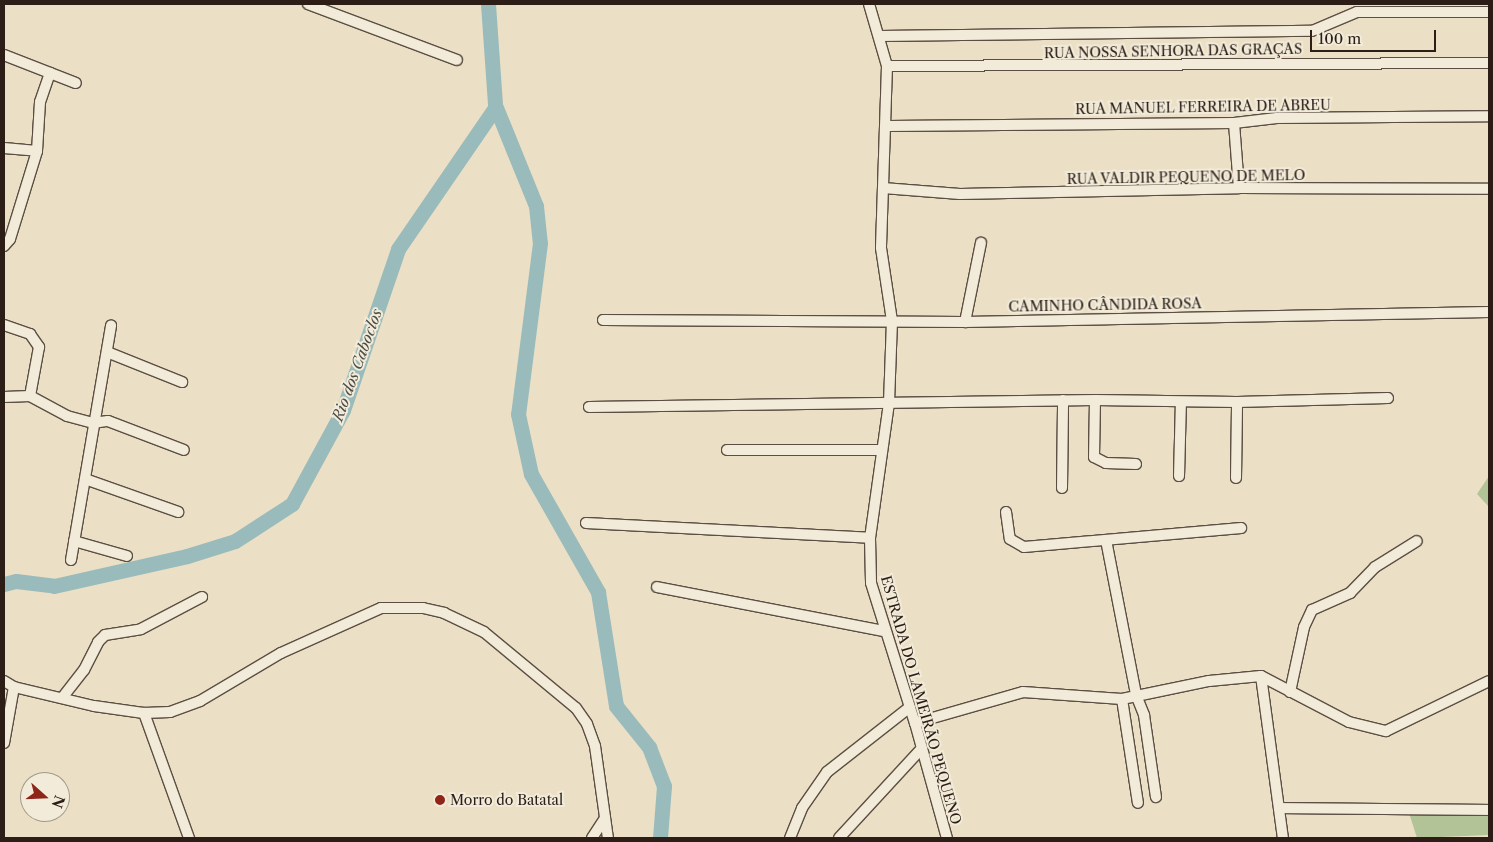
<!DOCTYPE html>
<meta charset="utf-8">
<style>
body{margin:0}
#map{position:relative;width:1493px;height:842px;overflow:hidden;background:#ebe0c5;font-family:"Libre Caslon Text",serif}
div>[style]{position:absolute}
.green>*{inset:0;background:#b2c398}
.river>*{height:15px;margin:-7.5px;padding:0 7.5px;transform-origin:7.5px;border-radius:7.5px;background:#9abbbb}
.roads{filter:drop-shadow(1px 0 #5c4e42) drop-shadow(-1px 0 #5c4e42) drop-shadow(0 1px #5c4e42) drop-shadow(0 -1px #5c4e42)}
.minor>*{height:10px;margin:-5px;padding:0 5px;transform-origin:5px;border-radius:5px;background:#f2ebd9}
.dots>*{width:14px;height:14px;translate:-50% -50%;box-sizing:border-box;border:2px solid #f2ebd9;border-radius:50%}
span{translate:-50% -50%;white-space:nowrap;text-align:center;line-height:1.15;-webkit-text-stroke:4px #f2ebd9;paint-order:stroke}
.street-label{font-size:14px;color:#2c1e17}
.poi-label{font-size:14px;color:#2c1e17}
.left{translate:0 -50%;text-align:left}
.water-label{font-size:15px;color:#4d4d48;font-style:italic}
.frame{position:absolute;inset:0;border:5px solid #2c1e17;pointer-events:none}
.north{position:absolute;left:20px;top:772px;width:50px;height:50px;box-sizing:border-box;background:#f2ebd9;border:1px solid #a3998b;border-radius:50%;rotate:110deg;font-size:14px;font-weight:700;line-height:20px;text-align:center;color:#2c1e17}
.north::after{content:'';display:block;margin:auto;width:18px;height:22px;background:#8f2418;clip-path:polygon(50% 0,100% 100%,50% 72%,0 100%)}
.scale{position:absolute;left:1310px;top:30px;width:126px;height:22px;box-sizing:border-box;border:2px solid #2c1e17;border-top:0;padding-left:6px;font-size:15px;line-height:18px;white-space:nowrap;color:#2c1e17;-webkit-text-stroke:4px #f2ebd9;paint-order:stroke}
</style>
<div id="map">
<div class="green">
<i style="clip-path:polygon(1489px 476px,1489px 507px,1477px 494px)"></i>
<i style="clip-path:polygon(1409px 813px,1489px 814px,1489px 835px,1417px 838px)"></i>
</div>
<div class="river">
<i style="left:488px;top:4px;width:101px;rotate:86deg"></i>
<i style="left:495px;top:105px;width:109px;rotate:67.9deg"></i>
<i style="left:536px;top:206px;width:37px;rotate:84deg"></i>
<i style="left:540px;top:243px;width:172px;rotate:97.3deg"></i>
<i style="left:518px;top:414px;width:61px;rotate:77.8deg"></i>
<i style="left:531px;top:474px;width:136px;rotate:60.4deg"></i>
<i style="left:598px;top:592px;width:115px;rotate:81deg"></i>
<i style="left:616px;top:706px;width:53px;rotate:51.2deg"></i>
<i style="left:649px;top:747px;width:42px;rotate:69deg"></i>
<i style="left:664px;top:786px;width:52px;rotate:94.4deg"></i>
<i style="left:4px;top:584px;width:12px;rotate:-14deg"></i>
<i style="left:16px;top:581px;width:38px;rotate:7deg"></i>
<i style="left:54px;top:586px;width:136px;rotate:-12.7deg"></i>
<i style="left:187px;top:556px;width:50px;rotate:-17.4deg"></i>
<i style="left:235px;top:541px;width:68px;rotate:-33deg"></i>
<i style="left:292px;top:504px;width:107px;rotate:-61.5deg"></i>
<i style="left:343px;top:410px;width:170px;rotate:-71.1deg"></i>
<i style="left:398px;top:249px;width:171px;rotate:-55.5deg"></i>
</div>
<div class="roads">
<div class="minor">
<i style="left:308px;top:4px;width:159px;rotate:20.6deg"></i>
<i style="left:869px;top:4px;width:65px;rotate:73.8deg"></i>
<i style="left:887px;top:66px;width:182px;rotate:91.9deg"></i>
<i style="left:881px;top:248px;width:74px;rotate:81.4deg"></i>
<i style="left:892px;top:321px;width:82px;rotate:92.1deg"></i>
<i style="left:889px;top:403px;width:136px;rotate:98deg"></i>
<i style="left:870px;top:538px;width:45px;rotate:88.7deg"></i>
<i style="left:871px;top:583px;width:147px;rotate:72.6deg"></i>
<i style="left:915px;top:723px;width:119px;rotate:74.5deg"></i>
<i style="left:880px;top:36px;width:432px;rotate:-0.7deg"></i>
<i style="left:1312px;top:31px;width:49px;rotate:-22.9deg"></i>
<i style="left:1357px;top:12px;width:132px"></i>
<i style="left:4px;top:55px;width:77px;rotate:21.3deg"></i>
<i style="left:887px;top:66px;width:602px;rotate:-0.29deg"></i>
<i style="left:1234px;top:123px;width:65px;rotate:85.6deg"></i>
<i style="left:888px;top:126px;width:346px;rotate:-0.5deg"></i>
<i style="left:1234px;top:123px;width:43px;rotate:-6.6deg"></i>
<i style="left:1277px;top:118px;width:212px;rotate:-0.5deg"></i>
<i style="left:4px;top:148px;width:33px;rotate:5deg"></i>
<i style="left:883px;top:188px;width:77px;rotate:4.5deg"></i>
<i style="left:960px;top:194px;width:279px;rotate:-1.2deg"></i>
<i style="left:1239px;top:188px;width:250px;rotate:0.2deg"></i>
<i style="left:4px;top:246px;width:9px;rotate:-49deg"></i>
<i style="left:10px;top:239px;width:92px;rotate:-72.9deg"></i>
<i style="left:37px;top:151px;width:49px;rotate:-86.5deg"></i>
<i style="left:40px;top:102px;width:31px;rotate:-71deg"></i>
<i style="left:603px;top:320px;width:362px;rotate:0.3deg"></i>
<i style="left:965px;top:322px;width:524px;rotate:-1.09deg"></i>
<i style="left:965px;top:322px;width:81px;rotate:-78.6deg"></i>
<i style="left:4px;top:325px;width:28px;rotate:19deg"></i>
<i style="left:30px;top:334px;width:16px;rotate:55deg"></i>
<i style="left:39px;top:347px;width:50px;rotate:100.4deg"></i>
<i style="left:107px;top:352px;width:81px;rotate:21.8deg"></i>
<i style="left:30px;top:396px;width:42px;rotate:28.4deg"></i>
<i style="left:67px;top:416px;width:27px;rotate:15deg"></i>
<i style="left:93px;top:423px;width:15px;rotate:-8deg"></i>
<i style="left:108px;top:421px;width:81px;rotate:20.9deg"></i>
<i style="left:4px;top:397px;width:26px;rotate:-2deg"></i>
<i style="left:1095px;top:400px;width:57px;rotate:91deg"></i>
<i style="left:1094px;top:457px;width:13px;rotate:27deg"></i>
<i style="left:1106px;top:463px;width:30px;rotate:2deg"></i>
<i style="left:589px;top:407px;width:506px;rotate:-0.79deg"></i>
<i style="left:1095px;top:400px;width:142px;rotate:0.8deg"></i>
<i style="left:1237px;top:402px;width:151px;rotate:-1.5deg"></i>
<i style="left:727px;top:450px;width:155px"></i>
<i style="left:1179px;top:476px;width:74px;rotate:-88.5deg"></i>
<i style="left:1236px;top:478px;width:76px;rotate:-89.2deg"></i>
<i style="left:85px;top:479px;width:99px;rotate:19.5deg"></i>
<i style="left:1062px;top:488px;width:88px;rotate:-89.3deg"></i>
<i style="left:1006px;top:512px;width:27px;rotate:82deg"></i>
<i style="left:1010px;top:539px;width:16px;rotate:30deg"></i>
<i style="left:1024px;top:547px;width:218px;rotate:-5deg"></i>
<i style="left:586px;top:523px;width:284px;rotate:3deg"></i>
<i style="left:1106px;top:540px;width:158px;rotate:79deg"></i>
<i style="left:1136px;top:695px;width:22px;rotate:68deg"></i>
<i style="left:1144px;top:715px;width:83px;rotate:81.7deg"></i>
<i style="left:74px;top:541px;width:55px;rotate:15.8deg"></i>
<i style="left:71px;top:560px;width:238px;rotate:-80.3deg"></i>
<i style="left:657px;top:587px;width:231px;rotate:11deg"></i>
<i style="left:1261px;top:676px;width:163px;rotate:82.3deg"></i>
<i style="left:4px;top:681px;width:12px;rotate:31deg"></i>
<i style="left:14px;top:687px;width:82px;rotate:13.4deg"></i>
<i style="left:94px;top:706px;width:50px;rotate:8deg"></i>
<i style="left:144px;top:713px;width:26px;rotate:-2deg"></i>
<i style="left:170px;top:712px;width:32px;rotate:-20deg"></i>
<i style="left:200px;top:701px;width:94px;rotate:-30.7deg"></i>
<i style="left:281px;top:653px;width:110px;rotate:-24.2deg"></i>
<i style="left:381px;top:608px;width:42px"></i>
<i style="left:423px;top:608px;width:22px;rotate:13deg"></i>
<i style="left:444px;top:613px;width:44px;rotate:25.4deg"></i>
<i style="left:484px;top:632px;width:119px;rotate:39.6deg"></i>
<i style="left:576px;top:708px;width:19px;rotate:55deg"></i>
<i style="left:587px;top:724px;width:23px;rotate:70deg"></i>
<i style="left:595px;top:746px;width:93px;rotate:82deg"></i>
<i style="left:1290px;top:692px;width:66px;rotate:-77.8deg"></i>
<i style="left:1304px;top:627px;width:19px;rotate:-65deg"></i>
<i style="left:1312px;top:610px;width:42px;rotate:-24.1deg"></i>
<i style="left:1350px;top:593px;width:36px;rotate:-46deg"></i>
<i style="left:1375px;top:567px;width:49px;rotate:-31.8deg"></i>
<i style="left:62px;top:698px;width:36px;rotate:-52deg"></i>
<i style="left:84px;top:670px;width:31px;rotate:-63deg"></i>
<i style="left:98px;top:642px;width:10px;rotate:-45deg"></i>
<i style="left:105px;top:635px;width:36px;rotate:-9deg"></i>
<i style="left:141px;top:629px;width:69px;rotate:-27.7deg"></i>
<i style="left:1122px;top:699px;width:105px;rotate:81.3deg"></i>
<i style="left:144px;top:713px;width:133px;rotate:70.2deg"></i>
<i style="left:915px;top:723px;width:112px;rotate:-16deg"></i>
<i style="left:1023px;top:692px;width:99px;rotate:4deg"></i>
<i style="left:1122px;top:699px;width:89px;rotate:-11.7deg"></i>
<i style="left:1209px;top:681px;width:52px;rotate:-5.5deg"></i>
<i style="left:1261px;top:676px;width:99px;rotate:27.6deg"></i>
<i style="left:1349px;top:722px;width:38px;rotate:14deg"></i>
<i style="left:1386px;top:731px;width:114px;rotate:-25.9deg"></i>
<i style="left:4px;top:743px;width:57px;rotate:-79.9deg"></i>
<i style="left:1279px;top:808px;width:210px;rotate:0.5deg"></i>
<i style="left:592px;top:838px;width:24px;rotate:-57deg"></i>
<i style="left:790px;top:838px;width:32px;rotate:-68deg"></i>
<i style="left:802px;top:808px;width:44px;rotate:-55.2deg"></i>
<i style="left:827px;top:772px;width:105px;rotate:-38.1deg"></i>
<i style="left:839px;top:838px;width:122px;rotate:-47.3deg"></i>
</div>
</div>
<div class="dots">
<i style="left:440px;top:800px;background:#8f2418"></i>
</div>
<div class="street-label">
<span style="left:1173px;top:51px;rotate:-1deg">RUA NOSSA SENHORA DAS GRAÇAS</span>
<span style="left:1203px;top:107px;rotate:-1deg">RUA MANUEL FERREIRA DE ABREU</span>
<span style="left:1186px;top:177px;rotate:-1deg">RUA VALDIR PEQUENO DE MELO</span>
<span style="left:1105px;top:305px;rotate:-1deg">CAMINHO CÂNDIDA ROSA</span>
<span style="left:921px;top:700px;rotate:74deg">ESTRADA DO LAMEIRÃO PEQUENO</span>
</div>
<div class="poi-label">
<span class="left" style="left:450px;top:800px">Morro do Batatal</span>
</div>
<div class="water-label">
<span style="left:357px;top:365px;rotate:-70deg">Rio dos Caboclos</span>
</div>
<div class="frame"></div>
<div class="north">N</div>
<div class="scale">100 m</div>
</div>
